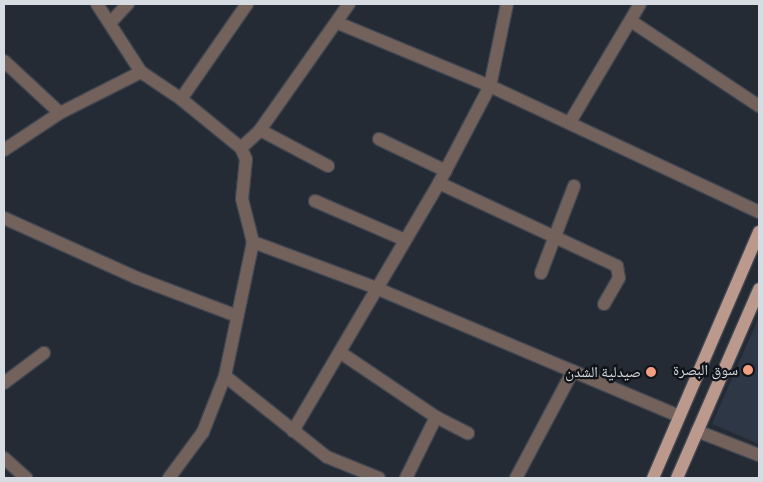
<!DOCTYPE html>
<meta charset="utf-8">
<style>
body{margin:0}
#map{position:relative;width:763px;height:482px;overflow:hidden;background:#252b35;font-family:"Archivo Narrow","Noto Naskh Arabic",sans-serif}
div>[style]{position:absolute}
.built>*{inset:0;background:#2e3746}
.roads{filter:drop-shadow(1px 0 #414751) drop-shadow(-1px 0 #414751) drop-shadow(0 1px #414751) drop-shadow(0 -1px #414751)}
.minor>*{height:12px;margin:-6px;padding:0 6px;transform-origin:6px;border-radius:6px;background:#73625c}
.tertiary>*{height:12px;margin:-6px;padding:0 6px;transform-origin:6px;border-radius:6px;background:#73625c}
.primary>*{height:12px;margin:-6px;padding:0 6px;transform-origin:6px;border-radius:6px;background:#bb998d}
.dots>*{width:14px;height:14px;translate:-50% -50%;box-sizing:border-box;border:2px solid #101318;border-radius:50%}
span{translate:-50% -50%;white-space:nowrap;text-align:center;line-height:1.15;-webkit-text-stroke:4.5px #101318;paint-order:stroke}
.poi-label{font-size:15px;color:#d7dbe2}
.right{translate:-100% -50%;text-align:right}
.frame{position:absolute;inset:0;border:5px solid #d7dbe2;pointer-events:none}
</style>
<div id="map">
<div class="built">
<i style="clip-path:polygon(759px 317px,759px 444px,712px 424px)"></i>
</div>
<div class="roads">
<div class="minor">
<i style="left:631px;top:21px;width:154px;rotate:33.6deg"></i>
<i style="left:111px;top:22px;width:25px;rotate:-47deg"></i>
<i style="left:338px;top:23px;width:165px;rotate:22.5deg"></i>
<i style="left:490px;top:86px;width:297px;rotate:25.1deg"></i>
<i style="left:4px;top:61px;width:76px;rotate:42.9deg"></i>
<i style="left:181px;top:99px;width:116px;rotate:-55.2deg"></i>
<i style="left:570px;top:122px;width:137px;rotate:-59.3deg"></i>
<i style="left:260px;top:130px;width:77px;rotate:27.9deg"></i>
<i style="left:379px;top:139px;width:74px;rotate:25.5deg"></i>
<i style="left:241px;top:148px;width:26px;rotate:-43deg"></i>
<i style="left:260px;top:130px;width:154px;rotate:-54.8deg"></i>
<i style="left:4px;top:150px;width:67px;rotate:-33.5deg"></i>
<i style="left:60px;top:113px;width:91px;rotate:-26.8deg"></i>
<i style="left:439px;top:183px;width:196px;rotate:25deg"></i>
<i style="left:617px;top:266px;width:12px;rotate:81deg"></i>
<i style="left:619px;top:278px;width:30px;rotate:120deg"></i>
<i style="left:315px;top:201px;width:98px;rotate:23.4deg"></i>
<i style="left:4px;top:218px;width:146px;rotate:24.3deg"></i>
<i style="left:137px;top:278px;width:107px;rotate:20.8deg"></i>
<i style="left:541px;top:273px;width:93px;rotate:-69.2deg"></i>
<i style="left:341px;top:353px;width:115px;rotate:34deg"></i>
<i style="left:436px;top:417px;width:36px;rotate:27deg"></i>
<i style="left:225px;top:376px;width:130px;rotate:38.5deg"></i>
<i style="left:327px;top:457px;width:56px;rotate:22deg"></i>
<i style="left:4px;top:383px;width:50px;rotate:-36.9deg"></i>
<i style="left:293px;top:431px;width:288px;rotate:-59.5deg"></i>
<i style="left:439px;top:183px;width:110px;rotate:-62.3deg"></i>
<i style="left:490px;top:86px;width:84px;rotate:-78.3deg"></i>
<i style="left:697px;top:431px;width:66px;rotate:21.2deg"></i>
<i style="left:4px;top:458px;width:30px;rotate:42deg"></i>
<i style="left:169px;top:478px;width:57px;rotate:-53.5deg"></i>
<i style="left:203px;top:432px;width:60px;rotate:-68.6deg"></i>
<i style="left:225px;top:376px;width:137px;rotate:-78.2deg"></i>
<i style="left:406px;top:478px;width:68px;rotate:-63.8deg"></i>
<i style="left:516px;top:478px;width:121px;rotate:-62deg"></i>
</div>
<div class="tertiary">
<i style="left:97px;top:4px;width:81px;rotate:57.1deg"></i>
<i style="left:141px;top:72px;width:48px;rotate:34deg"></i>
<i style="left:181px;top:99px;width:77px;rotate:39.2deg"></i>
<i style="left:241px;top:148px;width:12px;rotate:66deg"></i>
<i style="left:246px;top:159px;width:40px;rotate:95.7deg"></i>
<i style="left:242px;top:199px;width:44px;rotate:75.7deg"></i>
<i style="left:253px;top:242px;width:131px;rotate:20.5deg"></i>
<i style="left:376px;top:288px;width:329px;rotate:22.9deg"></i>
</div>
<div class="primary">
<i style="left:653px;top:478px;width:268px;rotate:-66.7deg"></i>
<i style="left:677px;top:478px;width:206px;rotate:-66.5deg"></i>
</div>
</div>
<div class="dots">
<i style="left:748px;top:370px;background:#f39f82"></i>
<i style="left:651px;top:372px;background:#f39f82"></i>
</div>
<div class="poi-label">
<span class="right" style="left:738px;top:370px">سوق البصرة</span>
<span class="right" style="left:641px;top:372px">صيدلية الشدن</span>
</div>
<div class="frame"></div>
</div>
